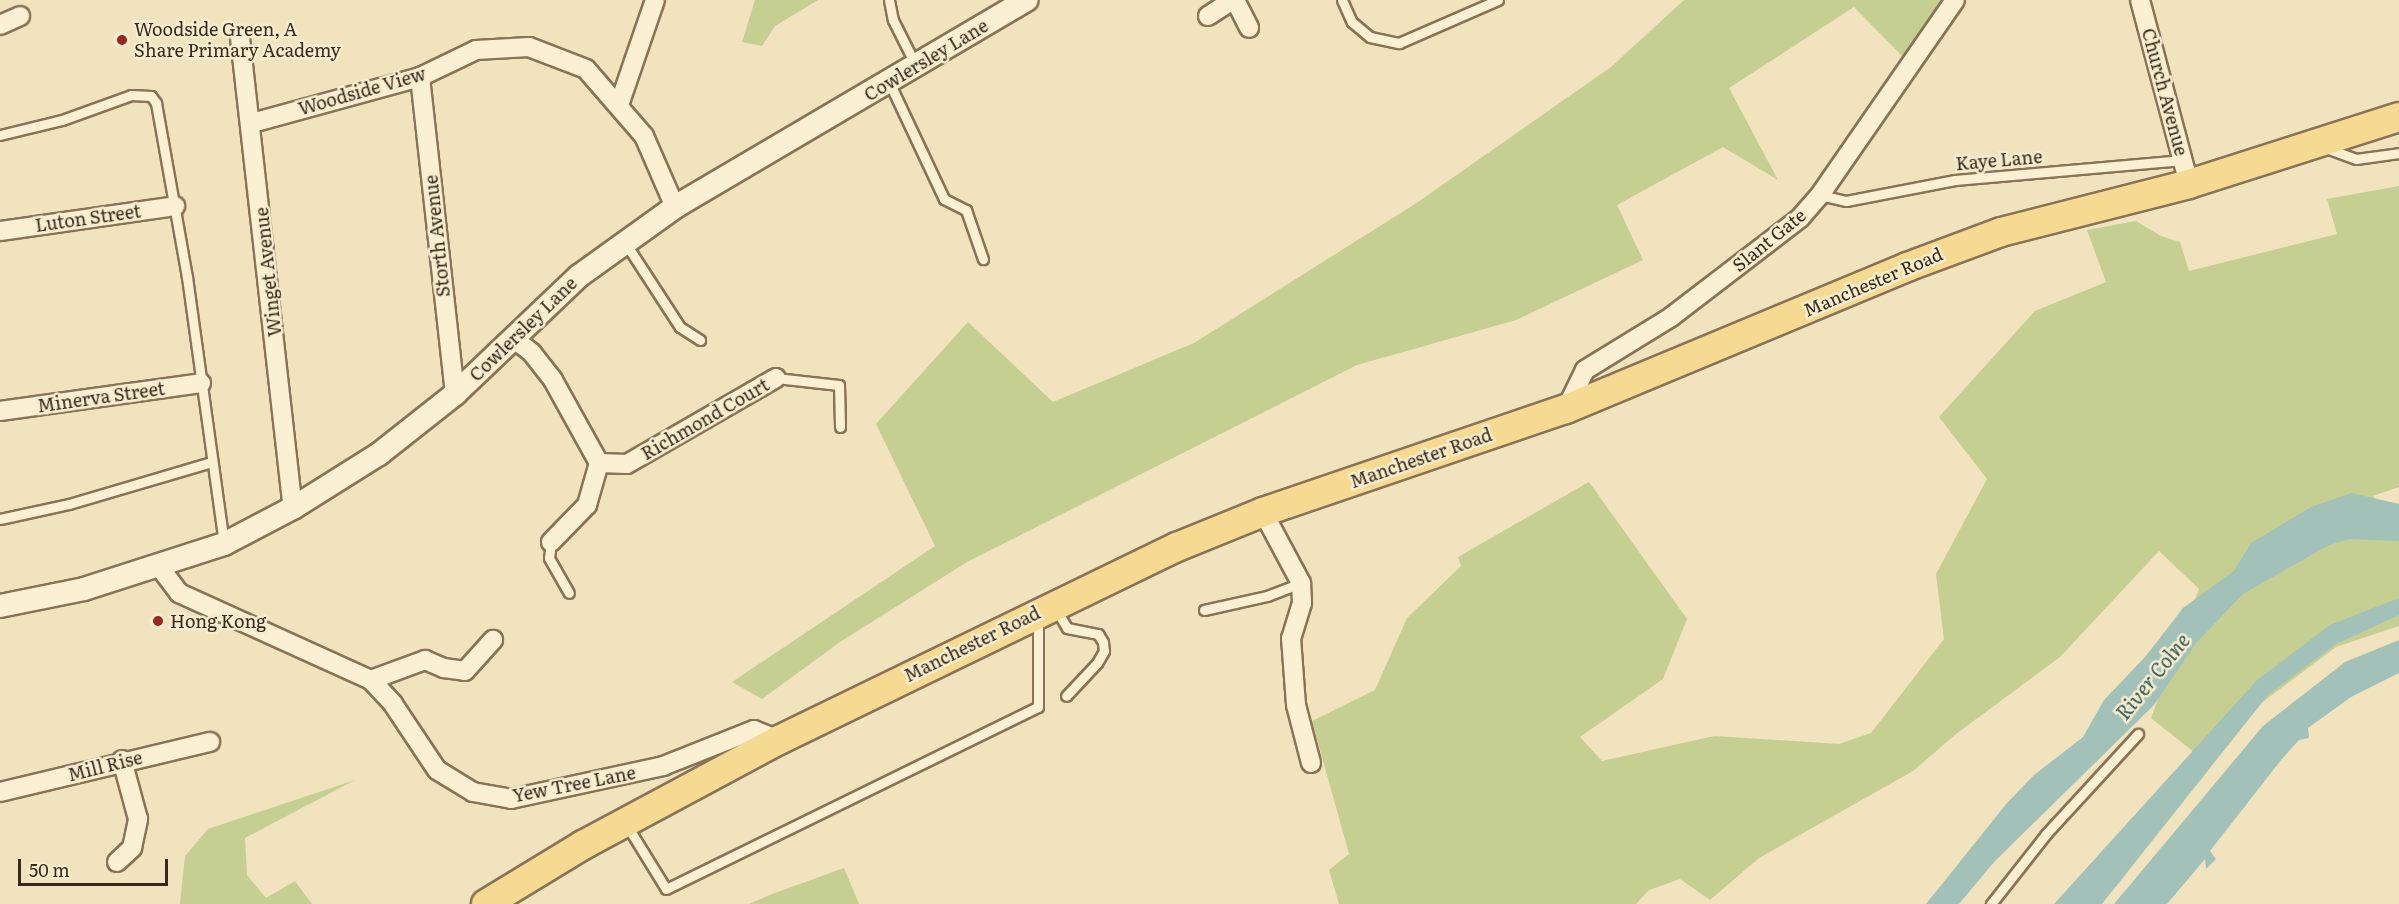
<!DOCTYPE html>
<style>
body{margin:0}
#map{position:relative;width:2399px;height:904px;overflow:hidden;background:#f0e3be;font-family:Literata,serif}
div>[style]{position:absolute}
.green>*{inset:0;background:#c5cf91}
.water>*{inset:0;background:#a2c1b9}
.roads{filter:drop-shadow(2px 0 #897356) drop-shadow(-2px 0 #897356) drop-shadow(0 2px #897356) drop-shadow(0 -2px #897356)}
.service>*{height:9px;margin:-4.5px;padding:0 4.5px;transform-origin:4.5px;border-radius:4.5px;background:#fbf0d1}
.minor>*{height:18px;margin:-9px;padding:0 9px;transform-origin:9px;border-radius:9px;background:#fbf0d1}
.tertiary>*{height:22px;margin:-11px;padding:0 11px;transform-origin:11px;border-radius:11px;background:#fbf0d1}
.primary>*{height:28px;margin:-14px;padding:0 14px;transform-origin:14px;border-radius:14px;background:#f6da92}
.dots>*{width:16px;height:16px;translate:-50% -50%;box-sizing:border-box;border:3px solid #f7edce;border-radius:50%}
span{translate:-50% -50%;white-space:nowrap;text-align:center;line-height:1.15;-webkit-text-stroke:5px #f7edce;paint-order:stroke}
.poi-label{font-size:18px;color:#382a1b}
.left{translate:0 -50%;text-align:left}
.street-label{font-size:18px;color:#382a1b}
.water-label{font-size:20px;color:#295857;font-style:italic}
.scale{position:absolute;left:18px;top:859px;width:150px;height:27px;box-sizing:border-box;border:3px solid #382a1b;border-top:0;padding-left:8px;font-size:18px;line-height:21px;white-space:nowrap;color:#382a1b;-webkit-text-stroke:4px #f7edce;paint-order:stroke}
</style>
<div id="map">
<div class="green">
<i style="clip-path:polygon(755px 0,818px 0,775px 26px,762px 46px,742px 42px)"></i>
<i style="clip-path:polygon(1684px 0,1943px 0,1905px 59px,1854px 7px,1729px 88px,1778px 180px,1723px 147px,1617px 205px,1643px 260px,1516px 320px,1357px 365px,967px 562px,840px 642px,762px 699px,732px 682px,935px 546px,876px 424px,968px 322px,1053px 402px,1194px 343px,1415px 204px,1611px 67px)"></i>
<i style="clip-path:polygon(2399px 186px,2399px 487px,2373px 496px,2399px 529px,2399px 626px,2336px 647px,2195px 753px,2151px 718px,2199px 589px,2159px 551px,2060px 657px,1956px 734px,1913px 771px,1759px 858px,1710px 900px,1680px 879px,1649px 890px,1636px 904px,1339px 904px,1329px 870px,1349px 854px,1312px 721px,1375px 690px,1407px 618px,1461px 566px,1458px 557px,1589px 482px,1687px 619px,1663px 679px,1580px 737px,1602px 761px,1714px 736px,1839px 744px,1871px 733px,1944px 639px,1936px 574px,1987px 479px,1939px 417px,2035px 311px,2106px 282px,2087px 230px,2136px 221px,2161px 236px,2180px 242px,2189px 271px,2337px 234px,2327px 199px)"></i>
<i style="clip-path:polygon(355px 780px,245px 838px,247px 875px,266px 898px,295px 881px,312px 904px,180px 904px,185px 856px,208px 829px)"></i>
<i style="clip-path:polygon(844px 868px,859px 904px,749px 904px,772px 894px)"></i>
</div>
<div class="water">
<i style="clip-path:polygon(2352px 493px,2399px 504px,2399px 541px,2350px 539px,2329px 545px,2243px 594px,2196px 643px,2154px 705px,1995px 861px,1959px 904px,1926px 904px,2007px 803px,2034px 775px,2083px 737px,2104px 700px,2146px 656px,2183px 608px,2234px 571px,2251px 543px,2311px 507px)"></i>
<i style="clip-path:polygon(2399px 598px,2399px 615px,2336px 644px,2268px 695px,2102px 904px,2054px 904px,2257px 680px,2330px 625px)"></i>
<i style="clip-path:polygon(2399px 640px,2399px 673px,2351px 697px,2308px 728px,2309px 738px,2299px 740px,2281px 760px,2210px 851px,2216px 859px,2206px 869px,2205px 859px,2167px 904px,2114px 904px,2263px 726px,2345px 662px)"></i>
</div>
<div class="roads">
<div class="service">
<i style="left:889px;top:0;width:20px;rotate:79deg"></i>
<i style="left:893px;top:20px;width:51px;rotate:63.4deg"></i>
<i style="left:1342px;top:0;width:24px;rotate:66deg"></i>
<i style="left:1352px;top:22px;width:23px;rotate:40deg"></i>
<i style="left:1370px;top:37px;width:30px;rotate:12deg"></i>
<i style="left:1399px;top:43px;width:108px;rotate:-23.5deg"></i>
<i style="left:889px;top:82px;width:129px;rotate:64.8deg"></i>
<i style="left:944px;top:199px;width:25px;rotate:27deg"></i>
<i style="left:966px;top:210px;width:52px;rotate:70.9deg"></i>
<i style="left:0;top:135px;width:64px;rotate:-13.6deg"></i>
<i style="left:62px;top:120px;width:73px;rotate:-19.9deg"></i>
<i style="left:131px;top:95px;width:20px;rotate:3deg"></i>
<i style="left:151px;top:96px;width:9px;rotate:54deg"></i>
<i style="left:156px;top:103px;width:177px;rotate:79.9deg"></i>
<i style="left:187px;top:277px;width:270px;rotate:82.1deg"></i>
<i style="left:2326px;top:148px;width:32px;rotate:20deg"></i>
<i style="left:2356px;top:159px;width:43px;rotate:-7.9deg"></i>
<i style="left:1820px;top:195px;width:27px;rotate:13deg"></i>
<i style="left:1846px;top:201px;width:111px;rotate:-10.9deg"></i>
<i style="left:1955px;top:180px;width:229px;rotate:-5deg"></i>
<i style="left:626px;top:244px;width:99px;rotate:57deg"></i>
<i style="left:680px;top:327px;width:24px;rotate:33deg"></i>
<i style="left:776px;top:378px;width:63px;rotate:6.3deg"></i>
<i style="left:839px;top:385px;width:42px;rotate:88.6deg"></i>
<i style="left:0;top:519px;width:71px;rotate:-12.3deg"></i>
<i style="left:69px;top:504px;width:149px;rotate:-16.4deg"></i>
<i style="left:551px;top:542px;width:16px;rotate:97deg"></i>
<i style="left:549px;top:558px;width:40px;rotate:60.3deg"></i>
<i style="left:1056px;top:609px;width:22px;rotate:60deg"></i>
<i style="left:1067px;top:628px;width:32px;rotate:11deg"></i>
<i style="left:1098px;top:634px;width:9px;rotate:58deg"></i>
<i style="left:1103px;top:642px;width:9px;rotate:84deg"></i>
<i style="left:1104px;top:651px;width:14px;rotate:120deg"></i>
<i style="left:1097px;top:663px;width:45px;rotate:133.2deg"></i>
<i style="left:1204px;top:610px;width:65px;rotate:-12.5deg"></i>
<i style="left:1267px;top:596px;width:36px;rotate:-21deg"></i>
<i style="left:626px;top:824px;width:76px;rotate:58.4deg"></i>
<i style="left:666px;top:889px;width:414px;rotate:-26.1deg"></i>
<i style="left:1038px;top:707px;width:87px;rotate:-90deg"></i>
<i style="left:1991px;top:904px;width:89px;rotate:-51.8deg"></i>
<i style="left:2046px;top:834px;width:136px;rotate:-47.4deg"></i>
</div>
<div class="minor">
<i style="left:1235px;top:0;width:31px;rotate:63deg"></i>
<i style="left:2140px;top:0;width:190px;rotate:75.1deg"></i>
<i style="left:1208px;top:16px;width:30px;rotate:-33deg"></i>
<i style="left:0;top:25px;width:22px;rotate:-24deg"></i>
<i style="left:240px;top:38px;width:473px;rotate:83.6deg"></i>
<i style="left:420px;top:77px;width:319px;rotate:83.7deg"></i>
<i style="left:619px;top:105px;width:111px;rotate:-71.1deg"></i>
<i style="left:252px;top:123px;width:174px;rotate:-15.3deg"></i>
<i style="left:420px;top:77px;width:62px;rotate:-25.7deg"></i>
<i style="left:476px;top:50px;width:53px;rotate:-3.2deg"></i>
<i style="left:529px;top:47px;width:61px;rotate:21.1deg"></i>
<i style="left:586px;top:69px;width:89px;rotate:49.1deg"></i>
<i style="left:644px;top:136px;width:77px;rotate:66.4deg"></i>
<i style="left:0;top:231px;width:177px;rotate:-8.1deg"></i>
<i style="left:513px;top:338px;width:24px;rotate:38deg"></i>
<i style="left:532px;top:353px;width:34px;rotate:52deg"></i>
<i style="left:553px;top:380px;width:95px;rotate:61deg"></i>
<i style="left:599px;top:463px;width:28px;rotate:2deg"></i>
<i style="left:627px;top:464px;width:172px;rotate:-30deg"></i>
<i style="left:1566px;top:409px;width:43px;rotate:-64deg"></i>
<i style="left:1585px;top:370px;width:101px;rotate:-31.6deg"></i>
<i style="left:1671px;top:317px;width:163px;rotate:-37.5deg"></i>
<i style="left:1800px;top:218px;width:30px;rotate:-49deg"></i>
<i style="left:1820px;top:195px;width:237px;rotate:-55.3deg"></i>
<i style="left:0;top:411px;width:203px;rotate:-7.9deg"></i>
<i style="left:1263px;top:512px;width:81px;rotate:61.8deg"></i>
<i style="left:1301px;top:583px;width:20px;rotate:87deg"></i>
<i style="left:1302px;top:603px;width:37px;rotate:107deg"></i>
<i style="left:1291px;top:638px;width:67px;rotate:85.7deg"></i>
<i style="left:1296px;top:705px;width:60px;rotate:75.5deg"></i>
<i style="left:551px;top:542px;width:52px;rotate:-45.8deg"></i>
<i style="left:587px;top:505px;width:44px;rotate:-74.1deg"></i>
<i style="left:158px;top:565px;width:35px;rotate:53deg"></i>
<i style="left:179px;top:593px;width:211px;rotate:24.4deg"></i>
<i style="left:371px;top:680px;width:33px;rotate:47deg"></i>
<i style="left:393px;top:704px;width:79px;rotate:56.3deg"></i>
<i style="left:437px;top:770px;width:42px;rotate:31.4deg"></i>
<i style="left:473px;top:792px;width:39px;rotate:10deg"></i>
<i style="left:511px;top:799px;width:156px;rotate:-12.2deg"></i>
<i style="left:663px;top:766px;width:98px;rotate:-21.6deg"></i>
<i style="left:754px;top:730px;width:27px;rotate:22deg"></i>
<i style="left:371px;top:680px;width:58px;rotate:-20.3deg"></i>
<i style="left:425px;top:660px;width:21px;rotate:23deg"></i>
<i style="left:444px;top:668px;width:21px;rotate:8deg"></i>
<i style="left:465px;top:671px;width:42px;rotate:-47.9deg"></i>
<i style="left:0;top:792px;width:216px;rotate:-13.4deg"></i>
<i style="left:117px;top:862px;width:21px;rotate:-43deg"></i>
<i style="left:132px;top:848px;width:30px;rotate:-78deg"></i>
<i style="left:138px;top:819px;width:61px;rotate:-105.2deg"></i>
</div>
<div class="tertiary">
<i style="left:0;top:606px;width:86px;rotate:-11.4deg"></i>
<i style="left:84px;top:589px;width:147px;rotate:-17.8deg"></i>
<i style="left:224px;top:544px;width:78px;rotate:-27.6deg"></i>
<i style="left:293px;top:508px;width:102px;rotate:-32.1deg"></i>
<i style="left:379px;top:454px;width:97px;rotate:-38.3deg"></i>
<i style="left:455px;top:394px;width:171px;rotate:-43.6deg"></i>
<i style="left:579px;top:276px;width:118px;rotate:-35.7deg"></i>
<i style="left:675px;top:207px;width:408px;rotate:-30.5deg"></i>
</div>
<div class="primary">
<i style="left:486px;top:904px;width:114px;rotate:-31.3deg"></i>
<i style="left:583px;top:845px;width:222px;rotate:-28.2deg"></i>
<i style="left:779px;top:740px;width:442px;rotate:-25.9deg"></i>
<i style="left:1177px;top:547px;width:93px;rotate:-22.1deg"></i>
<i style="left:1263px;top:512px;width:320px;rotate:-18.8deg"></i>
<i style="left:1566px;top:409px;width:369px;rotate:-22.6deg"></i>
<i style="left:1907px;top:267px;width:100px;rotate:-20.4deg"></i>
<i style="left:2001px;top:232px;width:194px;rotate:-14.3deg"></i>
<i style="left:2189px;top:184px;width:220px;rotate:-17.7deg"></i>
</div>
</div>
<div class="dots">
<i style="left:122px;top:40px;background:#9c2522"></i>
<i style="left:158px;top:621px;background:#9c2522"></i>
</div>
<div class="poi-label">
<span class="left" style="left:134px;top:40px">Woodside Green, A<br>Share Primary Academy</span>
<span class="left" style="left:170px;top:621px">Hong Kong</span>
</div>
<div class="street-label">
<span style="left:926px;top:60px;rotate:-31deg">Cowlersley Lane</span>
<span style="left:362px;top:91px;rotate:-16deg">Woodside View</span>
<span style="left:2165px;top:92px;rotate:75deg">Church Avenue</span>
<span style="left:1999px;top:160px;rotate:-5deg">Kaye Lane</span>
<span style="left:88px;top:218px;rotate:-8deg">Luton Street</span>
<span style="left:437px;top:236px;rotate:-96deg">Storth Avenue</span>
<span style="left:1769px;top:240px;rotate:-39deg">Slant Gate</span>
<span style="left:268px;top:272px;rotate:-96deg">Winget Avenue</span>
<span style="left:1873px;top:282px;rotate:-23deg">Manchester Road</span>
<span style="left:523px;top:329px;rotate:-44deg">Cowlersley Lane</span>
<span style="left:101px;top:397px;rotate:-8deg">Minerva Street</span>
<span style="left:705px;top:419px;rotate:-30deg">Richmond Court</span>
<span style="left:1421px;top:458px;rotate:-19deg">Manchester Road</span>
<span style="left:972px;top:644px;rotate:-26deg">Manchester Road</span>
<span style="left:105px;top:766px;rotate:-14deg">Mill Rise</span>
<span style="left:574px;top:784px;rotate:-11deg">Yew Tree Lane</span>
</div>
<div class="water-label">
<span style="left:2152px;top:676px;rotate:-51deg">River Colne</span>
</div>
<div class="scale">50 m</div>
</div>
